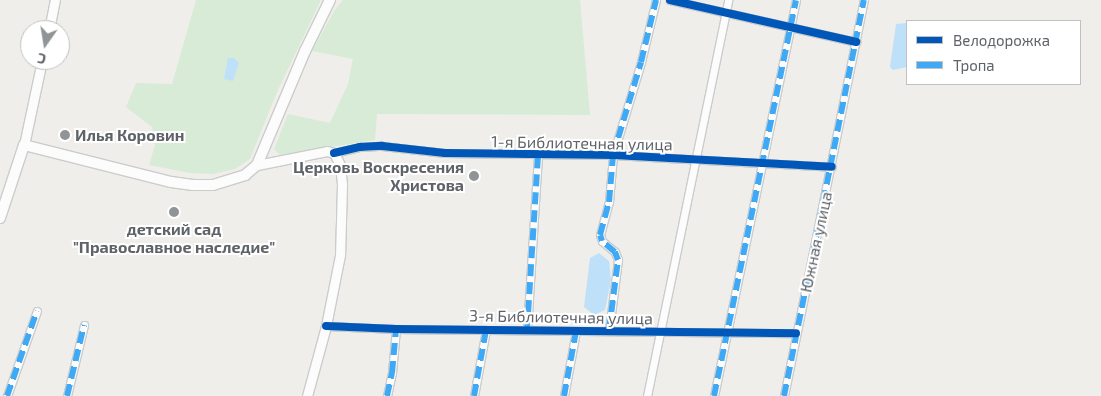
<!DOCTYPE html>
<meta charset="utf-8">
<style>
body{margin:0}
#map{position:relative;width:1101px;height:396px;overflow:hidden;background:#efeeea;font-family:"Exo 2",sans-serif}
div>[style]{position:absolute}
.green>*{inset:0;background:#d8ebd6}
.water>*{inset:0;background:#bfe0f9}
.roads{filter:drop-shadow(1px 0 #cbcccc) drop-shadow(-1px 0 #cbcccc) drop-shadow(0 1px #cbcccc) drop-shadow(0 -1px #cbcccc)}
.minor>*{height:7px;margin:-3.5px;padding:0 3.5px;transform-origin:3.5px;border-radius:3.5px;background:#fdfcfc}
.tertiary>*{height:9px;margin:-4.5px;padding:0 4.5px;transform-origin:4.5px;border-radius:4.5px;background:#fdfcfc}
.secondary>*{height:10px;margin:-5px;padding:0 5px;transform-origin:5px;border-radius:5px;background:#fdfcfc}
.quiet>*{height:6px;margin-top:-3px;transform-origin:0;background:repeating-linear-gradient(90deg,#3fa9f5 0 12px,transparent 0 18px)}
.cycleway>*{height:8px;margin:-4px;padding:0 4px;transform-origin:4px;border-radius:4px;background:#0057b8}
.dots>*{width:14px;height:14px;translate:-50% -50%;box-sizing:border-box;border:2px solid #fff;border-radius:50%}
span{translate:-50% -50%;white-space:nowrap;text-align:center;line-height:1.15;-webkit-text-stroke:4px #fff;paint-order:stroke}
.poi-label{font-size:16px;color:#5f6368;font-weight:700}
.left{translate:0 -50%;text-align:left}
.right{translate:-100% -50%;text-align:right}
.street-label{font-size:16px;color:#5f6368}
.legend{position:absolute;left:906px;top:20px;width:175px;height:65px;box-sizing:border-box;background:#fff;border:1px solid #bfc1c3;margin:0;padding:6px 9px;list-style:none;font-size:15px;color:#5f6368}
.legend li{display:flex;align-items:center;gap:10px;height:25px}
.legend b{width:25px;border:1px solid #bfc1c3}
.north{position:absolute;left:20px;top:20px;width:50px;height:50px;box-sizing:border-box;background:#fff;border:1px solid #bfc1c3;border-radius:50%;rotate:193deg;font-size:14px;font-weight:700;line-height:20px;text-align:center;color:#5f6368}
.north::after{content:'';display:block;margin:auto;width:18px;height:22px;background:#919496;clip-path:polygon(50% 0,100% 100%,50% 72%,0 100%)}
</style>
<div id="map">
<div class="green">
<i style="clip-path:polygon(196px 0,321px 0,277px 92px,250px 159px,235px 169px,213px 174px,190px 173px,149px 165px,155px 145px,152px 127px,126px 107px,136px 83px,172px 84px)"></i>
<i style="clip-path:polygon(343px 0,580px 0,590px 115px,377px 114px,375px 140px,280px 155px,274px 149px,288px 114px,330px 123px,348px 84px,353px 59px,312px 51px,334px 11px)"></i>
</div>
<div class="water">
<i style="clip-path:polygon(907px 23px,907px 67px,893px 70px,890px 67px,896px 24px)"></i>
<i style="clip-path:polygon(228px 58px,234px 58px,239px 63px,233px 81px,224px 79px)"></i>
<i style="clip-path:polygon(599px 253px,609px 261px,611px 280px,605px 310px,594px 315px,584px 307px,590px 258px)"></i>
</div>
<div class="roads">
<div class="minor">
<i style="left:670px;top:0;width:191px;rotate:12.7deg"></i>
<i style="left:334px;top:153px;width:27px;rotate:-13deg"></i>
<i style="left:360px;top:147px;width:22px;rotate:-3deg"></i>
<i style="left:382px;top:146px;width:63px;rotate:6.3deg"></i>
<i style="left:445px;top:153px;width:168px;rotate:0.7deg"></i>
<i style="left:613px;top:155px;width:219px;rotate:3.1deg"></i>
<i style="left:326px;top:326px;width:70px;rotate:2.5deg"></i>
<i style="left:396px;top:329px;width:400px;rotate:0.6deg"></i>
<i style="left:527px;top:330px;width:175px;rotate:-86.4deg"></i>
<i style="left:609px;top:330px;width:71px;rotate:-82.7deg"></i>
<i style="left:618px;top:260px;width:9px;rotate:-111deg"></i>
<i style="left:615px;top:252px;width:17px;rotate:-140deg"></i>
<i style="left:602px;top:241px;width:6px;rotate:-108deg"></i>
<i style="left:600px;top:235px;width:34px;rotate:-75deg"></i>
<i style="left:609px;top:202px;width:47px;rotate:-85.1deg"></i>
<i style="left:613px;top:155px;width:97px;rotate:-73.2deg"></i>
<i style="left:641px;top:62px;width:64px;rotate:-76.4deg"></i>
<i style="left:7px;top:396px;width:90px;rotate:-70.6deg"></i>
<i style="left:67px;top:396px;width:73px;rotate:-76.5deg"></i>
<i style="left:387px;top:396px;width:24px;rotate:-78deg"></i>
<i style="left:392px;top:373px;width:44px;rotate:-84.8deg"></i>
<i style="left:474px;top:396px;width:67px;rotate:-79.7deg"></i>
<i style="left:564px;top:396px;width:66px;rotate:-79.5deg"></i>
<i style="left:647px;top:396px;width:404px;rotate:-78.4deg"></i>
<i style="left:714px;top:396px;width:404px;rotate:-78.3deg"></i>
<i style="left:784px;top:396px;width:404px;rotate:-78.6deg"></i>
</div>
<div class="tertiary">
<i style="left:49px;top:30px;width:31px;rotate:-79deg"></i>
<i style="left:24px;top:145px;width:87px;rotate:-78deg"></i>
<i style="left:257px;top:165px;width:71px;rotate:-11.3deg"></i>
<i style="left:327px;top:151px;width:7px;rotate:16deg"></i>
<i style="left:334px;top:153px;width:13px;rotate:63deg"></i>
<i style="left:340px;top:165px;width:20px;rotate:84deg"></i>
<i style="left:342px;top:185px;width:70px;rotate:91.6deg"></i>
<i style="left:340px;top:255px;width:72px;rotate:101.2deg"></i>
<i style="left:326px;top:326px;width:73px;rotate:105.2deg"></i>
</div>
<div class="secondary">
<i style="left:0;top:218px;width:77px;rotate:-71.8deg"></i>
<i style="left:24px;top:145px;width:152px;rotate:14.1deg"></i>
<i style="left:171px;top:182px;width:22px;rotate:8deg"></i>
<i style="left:193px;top:185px;width:20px"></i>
<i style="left:213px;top:185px;width:34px;rotate:-17deg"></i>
<i style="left:245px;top:175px;width:16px;rotate:-40deg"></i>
<i style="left:257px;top:165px;width:124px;rotate:-67.2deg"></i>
<i style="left:305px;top:51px;width:57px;rotate:-63.9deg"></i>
</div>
</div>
<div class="quiet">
<i style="left:527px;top:330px;width:175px;rotate:-86.4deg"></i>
<i style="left:609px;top:330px;width:71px;rotate:-82.7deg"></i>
<i style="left:618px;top:260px;width:9px;rotate:-111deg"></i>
<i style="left:615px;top:252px;width:17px;rotate:-140deg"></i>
<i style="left:602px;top:241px;width:6px;rotate:-108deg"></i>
<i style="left:600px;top:235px;width:34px;rotate:-75deg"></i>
<i style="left:609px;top:202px;width:47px;rotate:-85.1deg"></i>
<i style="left:613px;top:155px;width:97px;rotate:-73.2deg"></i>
<i style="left:641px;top:62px;width:64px;rotate:-76.4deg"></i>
<i style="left:7px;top:396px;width:90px;rotate:-70.6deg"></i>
<i style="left:67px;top:396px;width:73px;rotate:-76.5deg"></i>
<i style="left:387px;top:396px;width:24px;rotate:-78deg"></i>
<i style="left:392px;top:373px;width:44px;rotate:-84.8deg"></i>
<i style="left:474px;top:396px;width:67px;rotate:-79.7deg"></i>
<i style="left:564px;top:396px;width:66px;rotate:-79.5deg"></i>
<i style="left:714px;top:396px;width:404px;rotate:-78.3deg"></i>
<i style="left:784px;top:396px;width:404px;rotate:-78.6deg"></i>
</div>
<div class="cycleway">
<i style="left:670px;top:0;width:191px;rotate:12.7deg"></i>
<i style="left:334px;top:153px;width:27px;rotate:-13deg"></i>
<i style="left:360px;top:147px;width:22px;rotate:-3deg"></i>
<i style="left:382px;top:146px;width:63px;rotate:6.3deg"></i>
<i style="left:445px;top:153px;width:168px;rotate:0.7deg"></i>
<i style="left:613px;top:155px;width:219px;rotate:3.1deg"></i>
<i style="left:326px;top:326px;width:70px;rotate:2.5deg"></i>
<i style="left:396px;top:329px;width:400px;rotate:0.6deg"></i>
</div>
<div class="dots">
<i style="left:65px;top:135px;background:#919496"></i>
<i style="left:474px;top:176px;background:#919496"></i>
<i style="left:174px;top:212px;background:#919496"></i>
</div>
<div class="poi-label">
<span class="left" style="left:75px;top:135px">Илья Коровин</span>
<span class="right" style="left:464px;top:176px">Церковь Воскресения<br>Христова</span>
<span style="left:174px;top:238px">детский сад<br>"Православное наследие"</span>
</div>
<div class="street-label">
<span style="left:582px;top:143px;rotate:1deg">1-я Библиотечная улица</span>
<span style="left:816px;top:242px;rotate:-78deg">Южная улица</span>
<span style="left:561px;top:317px;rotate:1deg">3-я Библиотечная улица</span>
</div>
<ul class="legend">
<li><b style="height:6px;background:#0057b8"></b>Велодорожка</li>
<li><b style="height:6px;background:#3fa9f5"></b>Тропа</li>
</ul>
<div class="north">С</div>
</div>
